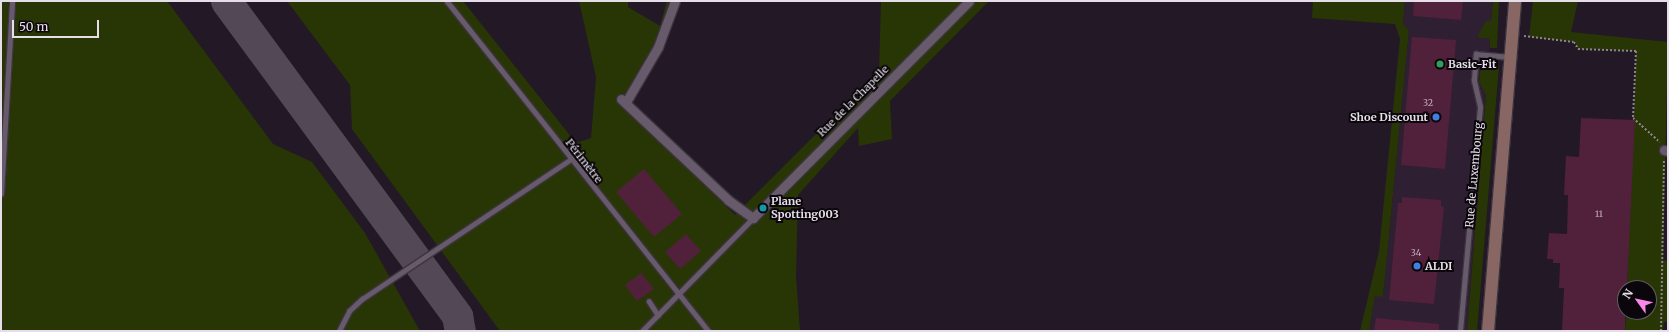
<!DOCTYPE html>
<meta charset="utf-8">
<style>
body{margin:0}
#map{position:relative;width:1669px;height:332px;overflow:hidden;background:#231826;font-family:Merriweather,serif}
div>[style]{position:absolute}
.built>*{inset:0;background:#2e1f32}
.green>*{inset:0;background:#283605}
.taxiway>*{height:31px;margin:-15.5px;padding:0 15.5px;transform-origin:15.5px;border-radius:15.5px;background:#534856}
.building>*{inset:0;background:#51203b}
.path>*{height:2px;margin-top:-1px;transform-origin:0;background:repeating-linear-gradient(90deg,#8b828e 0 2px,transparent 0 4px)}
.roads{filter:drop-shadow(1px 0 #3c343f) drop-shadow(-1px 0 #3c343f) drop-shadow(0 1px #3c343f) drop-shadow(0 -1px #3c343f)}
.service>*{height:4.5px;margin:-2.25px;padding:0 2.25px;transform-origin:2.25px;border-radius:2.25px;background:#675a6b}
.minor>*{height:9px;margin:-4.5px;padding:0 4.5px;transform-origin:4.5px;border-radius:4.5px;background:#675a6b}
.secondary>*{height:12px;margin:-6px;padding:0 6px;transform-origin:6px;border-radius:6px;background:#876664}
.dots>*{width:11px;height:11px;translate:-50% -50%;box-sizing:border-box;border:2px solid #0a060b;border-radius:50%}
span{translate:-50% -50%;white-space:nowrap;text-align:center;line-height:1.15;-webkit-text-stroke:4px #0a060b;paint-order:stroke}
.number-label{font-size:9px;color:#c1aebd}
.number-label span{-webkit-text-stroke-width:0}
.poi-label{font-size:11px;color:#e6dee8;font-weight:700}
.left{translate:0 -50%;text-align:left}
.right{translate:-100% -50%;text-align:right}
.street-label{font-size:11px;color:#e6dee8}
.frame{position:absolute;inset:0;border:2px solid #e6dee8;pointer-events:none}
.north{position:absolute;left:1617px;top:280px;width:40px;height:40px;box-sizing:border-box;background:#0a060b;border:1px solid #625c63;border-radius:50%;rotate:303deg;font-size:11px;font-weight:700;line-height:16px;text-align:center;color:#e6dee8}
.north::after{content:'';display:block;margin:auto;width:14px;height:18px;background:#fa87e7;clip-path:polygon(50% 0,100% 100%,50% 72%,0 100%)}
.scale{position:absolute;left:12px;top:20px;width:87px;height:18px;box-sizing:border-box;border:2px solid #e6dee8;border-top:0;padding-left:5px;font-size:12px;line-height:14px;white-space:nowrap;color:#e6dee8;-webkit-text-stroke:3px #0a060b;paint-order:stroke}
</style>
<div id="map">
<div class="built">
<i style="clip-path:polygon(1405px 1px,1493px 1px,1491px 21px,1477px 37px,1490px 39px,1489px 61px,1481px 65px,1479px 82px,1486px 95px,1467px 331px,1369px 331px,1375px 296px,1383px 296px,1409px 30px,1403px 24px)"></i>
</div>
<div class="green">
<i style="clip-path:polygon(1px 1px,167px 1px,273px 144px,312px 162px,365px 233px,420px 331px,1px 331px)"></i>
<i style="clip-path:polygon(287px 1px,463px 1px,576px 143px,591px 138px,596px 77px,579px 1px,628px 1px,628px 7px,660px 26px,667px 1px,672px 1px,659px 36px,627px 102px,631px 114px,735px 215px,879px 71px,881px 1px,989px 1px,890px 101px,892px 139px,859px 146px,858px 128px,798px 195px,796px 276px,800px 331px,500px 331px,352px 129px,350px 85px)"></i>
<i style="clip-path:polygon(1313px 1px,1405px 1px,1403px 24px,1409px 30px,1383px 297px,1375px 296px,1369px 331px,1360px 331px,1379px 251px,1400px 39px,1395px 24px,1312px 18px)"></i>
<i style="clip-path:polygon(1493px 1px,1499px 1px,1497px 48px,1490px 48px,1490px 39px,1477px 37px,1486px 21px,1491px 21px)"></i>
<i style="clip-path:polygon(1533px 1px,1578px 1px,1571px 32px,1668px 42px,1663px 260px,1668px 261px,1668px 322px,1664px 322px,1663px 331px,1625px 331px,1626px 312px,1649px 312px,1649px 288px,1627px 288px,1636px 51px,1578px 49px,1574px 42px,1529px 37px)"></i>
<i style="clip-path:polygon(1489px 61px,1499px 66px,1477px 331px,1467px 331px,1486px 95px,1479px 82px,1481px 65px)"></i>
</div>
<div class="taxiway">
<i style="left:226px;top:1px;width:391px;rotate:53.7deg"></i>
<i style="left:457px;top:316px;width:15px;rotate:79deg"></i>
</div>
<div class="building">
<i style="clip-path:polygon(1414px 1px,1463px 1px,1461px 20px,1413px 16px)"></i>
<i style="clip-path:polygon(1412px 37px,1456px 40px,1445px 169px,1401px 165px)"></i>
<i style="clip-path:polygon(1581px 118px,1635px 120px,1627px 288px,1625px 288px,1625px 331px,1562px 331px,1564px 288px,1559px 288px,1560px 263px,1553px 263px,1553px 259px,1547px 259px,1549px 233px,1567px 234px,1568px 195px,1564px 195px,1566px 156px,1579px 157px)"></i>
<i style="clip-path:polygon(644px 169px,682px 214px,654px 237px,616px 192px)"></i>
<i style="clip-path:polygon(1402px 197px,1441px 200px,1441px 206px,1444px 207px,1434px 304px,1389px 300px,1398px 203px,1402px 203px)"></i>
<i style="clip-path:polygon(686px 234px,701px 251px,680px 269px,665px 252px)"></i>
<i style="clip-path:polygon(641px 273px,654px 289px,637px 301px,625px 285px)"></i>
<i style="clip-path:polygon(1376px 318px,1439px 324px,1439px 331px,1374px 331px)"></i>
</div>
<div class="path">
<i style="left:1524px;top:36px;width:50px;rotate:6.8deg"></i>
<i style="left:1574px;top:42px;width:8px;rotate:60deg"></i>
<i style="left:1578px;top:49px;width:58px;rotate:2deg"></i>
<i style="left:1636px;top:51px;width:67px;rotate:92.6deg"></i>
<i style="left:1633px;top:118px;width:36px;rotate:42deg"></i>
<i style="left:1661px;top:331px;width:171px;rotate:-89deg"></i>
</div>
<div class="roads">
<div class="service">
<i style="left:447px;top:1px;width:421px;rotate:51.6deg"></i>
<i style="left:1px;top:194px;width:193px;rotate:-86.7deg"></i>
<i style="left:649px;top:301px;width:17px;rotate:57deg"></i>
<i style="left:339px;top:331px;width:22px;rotate:-63deg"></i>
<i style="left:349px;top:311px;width:18px;rotate:-43deg"></i>
<i style="left:362px;top:299px;width:252px;rotate:-33.8deg"></i>
<i style="left:642px;top:331px;width:158px;rotate:-45.5deg"></i>
<i style="left:1460px;top:331px;width:225px;rotate:-84.9deg"></i>
<i style="left:1480px;top:107px;width:28px;rotate:-103deg"></i>
<i style="left:1474px;top:80px;width:26px;rotate:-86deg"></i>
<i style="left:1476px;top:54px;width:33px;rotate:5deg"></i>
</div>
<div class="minor">
<i style="left:621px;top:99px;width:147px;rotate:43.3deg"></i>
<i style="left:728px;top:200px;width:31px;rotate:36deg"></i>
<i style="left:753px;top:218px;width:306px;rotate:-45.1deg"></i>
<i style="left:626px;top:102px;width:64px;rotate:-59.8deg"></i>
<i style="left:658px;top:47px;width:49px;rotate:-69.7deg"></i>
<i style="left:1664px;top:150px;width:4px;rotate:14deg"></i>
</div>
<div class="secondary">
<i style="left:1488px;top:331px;width:331px;rotate:-85.3deg"></i>
</div>
</div>
<div class="dots">
<i style="left:1440px;top:64px;background:#2e9e5b"></i>
<i style="left:1436px;top:117px;background:#3f7fe0"></i>
<i style="left:763px;top:208px;background:#0f9aa8"></i>
<i style="left:1417px;top:266px;background:#3f7fe0"></i>
</div>
<div class="number-label">
<span style="left:1428px;top:103px">32</span>
<span style="left:1599px;top:214px">11</span>
<span style="left:1416px;top:253px">34</span>
</div>
<div class="poi-label">
<span class="left" style="left:1448px;top:64px">Basic-Fit</span>
<span class="right" style="left:1428px;top:117px">Shoe Discount</span>
<span class="left" style="left:771px;top:208px">Plane<br>Spotting003</span>
<span class="left" style="left:1425px;top:266px">ALDI</span>
</div>
<div class="street-label">
<span style="left:853px;top:101px;rotate:-45deg">Rue de la Chapelle</span>
<span style="left:584px;top:161px;rotate:52deg">Périmètre</span>
<span style="left:1474px;top:175px;rotate:-85deg">Rue de Luxembourg</span>
</div>
<div class="frame"></div>
<div class="north">N</div>
<div class="scale">50 m</div>
</div>
